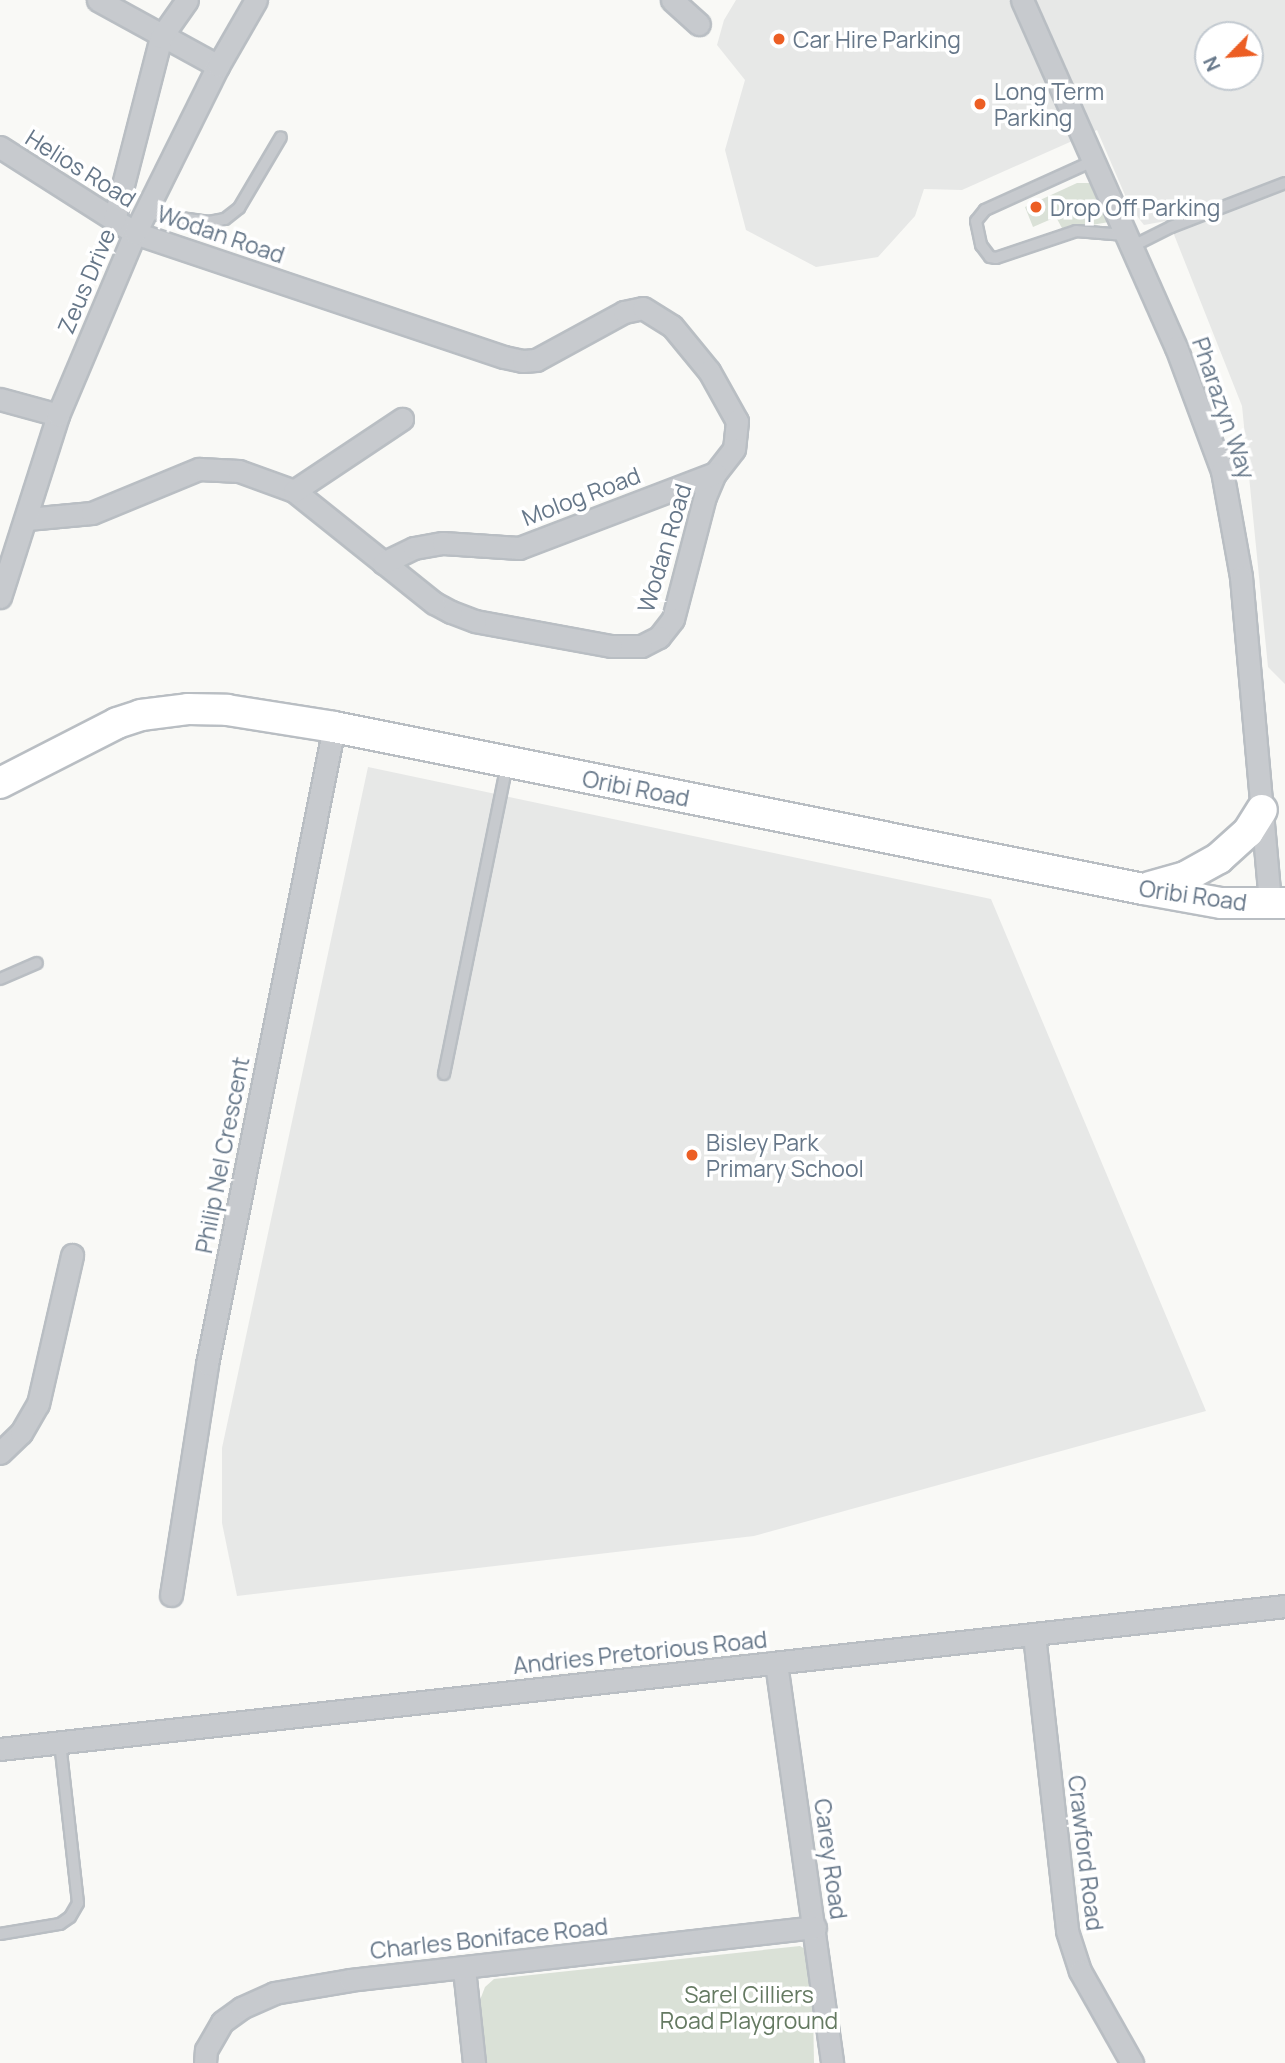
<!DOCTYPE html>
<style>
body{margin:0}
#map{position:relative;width:1285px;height:2063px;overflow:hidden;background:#f9f9f6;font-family:Manrope,sans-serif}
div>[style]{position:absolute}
.built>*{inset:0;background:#e7e8e7}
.green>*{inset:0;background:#dae1d7}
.roads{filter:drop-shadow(2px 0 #b9bec3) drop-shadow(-2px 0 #b9bec3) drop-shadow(0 2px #b9bec3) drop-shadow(0 -2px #b9bec3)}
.lane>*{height:10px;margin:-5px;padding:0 5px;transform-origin:5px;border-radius:5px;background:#c7cace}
.street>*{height:21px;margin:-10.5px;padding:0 10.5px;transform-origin:10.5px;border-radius:10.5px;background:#c7cace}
.secondary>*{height:30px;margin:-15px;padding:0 15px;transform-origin:15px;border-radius:15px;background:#fff}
.dots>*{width:19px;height:19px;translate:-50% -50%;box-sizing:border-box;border:4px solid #fff;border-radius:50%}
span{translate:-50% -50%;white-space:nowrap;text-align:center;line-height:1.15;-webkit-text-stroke:7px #fff;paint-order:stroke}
.poi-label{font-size:23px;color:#667789}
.left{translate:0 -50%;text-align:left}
.street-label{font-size:23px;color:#667789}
.park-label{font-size:23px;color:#657a62}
.north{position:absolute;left:1194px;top:21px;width:70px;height:70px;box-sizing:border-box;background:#fff;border:2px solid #c2c9d0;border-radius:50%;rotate:245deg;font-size:19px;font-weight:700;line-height:28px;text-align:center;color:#667789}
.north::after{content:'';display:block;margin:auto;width:24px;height:32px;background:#ec5e24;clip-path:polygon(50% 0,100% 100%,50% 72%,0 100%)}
</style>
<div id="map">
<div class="built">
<i style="clip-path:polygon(evenodd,736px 0,1285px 0,1285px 684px,1268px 667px,1242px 406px,1171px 227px,1166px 221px,1144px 225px,1140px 220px,1128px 202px,1097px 130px,962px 190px,924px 189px,915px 216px,878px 257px,816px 267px,746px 230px,725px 150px,745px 80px,717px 45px,724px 20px,736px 0,1208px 35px,1250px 35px,1250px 77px,1208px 77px,1208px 35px)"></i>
<i style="clip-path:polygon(368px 767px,991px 899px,1206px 1411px,754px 1536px,237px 1596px,222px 1523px,222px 1448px)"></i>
</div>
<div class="green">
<i style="clip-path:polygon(1077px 183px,1091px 183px,1109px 222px,1063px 230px,1056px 217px,1033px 227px,1025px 207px)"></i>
<i style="clip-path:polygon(800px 1946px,812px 1953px,814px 2063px,487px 2063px,480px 2000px,485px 1987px,494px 1979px)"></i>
</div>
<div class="roads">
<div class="lane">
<i style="left:1093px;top:161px;width:119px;rotate:155.6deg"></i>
<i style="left:985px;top:210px;width:14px;rotate:129deg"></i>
<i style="left:976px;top:221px;width:25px;rotate:78deg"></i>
<i style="left:981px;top:245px;width:15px;rotate:53deg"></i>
<i style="left:990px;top:257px;width:6px;rotate:9deg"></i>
<i style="left:996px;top:258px;width:84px;rotate:-18.6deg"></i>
<i style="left:1076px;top:231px;width:49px;rotate:4.7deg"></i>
<i style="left:145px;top:213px;width:65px;rotate:8deg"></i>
<i style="left:209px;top:222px;width:16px;rotate:-11deg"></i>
<i style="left:225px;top:219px;width:18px;rotate:-38deg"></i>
<i style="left:239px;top:208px;width:82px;rotate:-59.4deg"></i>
<i style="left:1131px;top:247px;width:45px;rotate:-26.6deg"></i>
<i style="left:1171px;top:227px;width:122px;rotate:-21.1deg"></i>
<i style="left:0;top:979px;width:40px;rotate:-23.4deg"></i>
<i style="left:444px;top:1074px;width:315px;rotate:-78.5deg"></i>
<i style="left:0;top:1934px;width:61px;rotate:-9.5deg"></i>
<i style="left:60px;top:1924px;width:12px;rotate:-35deg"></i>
<i style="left:70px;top:1917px;width:16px;rotate:-60deg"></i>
<i style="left:78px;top:1903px;width:162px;rotate:-96.4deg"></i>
</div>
<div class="street">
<i style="left:98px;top:0;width:137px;rotate:28.8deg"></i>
<i style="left:672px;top:0;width:36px;rotate:42deg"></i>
<i style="left:1022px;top:0;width:380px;rotate:66.1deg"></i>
<i style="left:1176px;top:347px;width:132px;rotate:69.6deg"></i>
<i style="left:1222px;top:471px;width:108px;rotate:79.8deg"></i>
<i style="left:1241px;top:577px;width:329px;rotate:84.9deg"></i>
<i style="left:0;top:147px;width:160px;rotate:32.5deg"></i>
<i style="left:135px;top:233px;width:389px;rotate:18.6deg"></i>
<i style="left:504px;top:357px;width:19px;rotate:12deg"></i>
<i style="left:523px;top:361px;width:13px;rotate:-4deg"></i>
<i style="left:536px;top:360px;width:100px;rotate:-28.6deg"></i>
<i style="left:624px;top:312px;width:19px;rotate:-12deg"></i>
<i style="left:643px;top:308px;width:34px;rotate:32deg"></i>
<i style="left:672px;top:326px;width:58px;rotate:50.6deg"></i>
<i style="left:709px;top:371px;width:57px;rotate:60.8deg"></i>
<i style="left:737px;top:421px;width:28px;rotate:96deg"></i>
<i style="left:734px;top:449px;width:31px;rotate:128deg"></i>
<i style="left:715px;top:473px;width:25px;rotate:113deg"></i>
<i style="left:705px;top:496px;width:127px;rotate:104.6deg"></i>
<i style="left:673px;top:619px;width:23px;rotate:128deg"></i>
<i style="left:659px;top:637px;width:20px;rotate:153deg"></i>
<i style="left:641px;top:646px;width:30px;rotate:180deg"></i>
<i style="left:611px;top:646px;width:138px;rotate:-169.6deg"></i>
<i style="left:475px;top:621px;width:26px;rotate:-159deg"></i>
<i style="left:451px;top:612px;width:19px;rotate:-152deg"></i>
<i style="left:434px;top:603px;width:179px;rotate:-141.3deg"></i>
<i style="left:114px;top:220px;width:189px;rotate:-75.6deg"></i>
<i style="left:161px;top:37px;width:45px;rotate:-54.9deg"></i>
<i style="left:0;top:399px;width:60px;rotate:15.4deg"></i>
<i style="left:27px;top:519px;width:65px;rotate:-5.3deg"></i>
<i style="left:92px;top:513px;width:116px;rotate:-22.4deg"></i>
<i style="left:199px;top:469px;width:40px;rotate:2.9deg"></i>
<i style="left:239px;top:471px;width:59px;rotate:20deg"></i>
<i style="left:294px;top:491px;width:130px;rotate:-33.7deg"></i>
<i style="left:383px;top:563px;width:34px;rotate:-26deg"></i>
<i style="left:414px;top:548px;width:29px;rotate:-10deg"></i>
<i style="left:443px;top:543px;width:76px;rotate:3.8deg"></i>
<i style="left:519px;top:548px;width:210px;rotate:-20.9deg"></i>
<i style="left:0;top:597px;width:191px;rotate:-72.3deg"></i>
<i style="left:58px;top:415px;width:198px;rotate:-67.1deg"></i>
<i style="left:135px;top:233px;width:186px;rotate:-63.6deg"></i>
<i style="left:218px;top:66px;width:76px;rotate:-60.1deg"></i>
<i style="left:0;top:1453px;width:29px;rotate:-44deg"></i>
<i style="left:21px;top:1433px;width:34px;rotate:-60deg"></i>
<i style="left:38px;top:1404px;width:153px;rotate:-77.1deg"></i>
<i style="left:171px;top:1595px;width:234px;rotate:-81.1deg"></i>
<i style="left:207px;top:1364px;width:650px;rotate:-78.72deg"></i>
<i style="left:1034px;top:1635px;width:298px;rotate:83.6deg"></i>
<i style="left:1067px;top:1931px;width:42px;rotate:72deg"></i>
<i style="left:1080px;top:1971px;width:106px;rotate:60.5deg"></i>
<i style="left:776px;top:1663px;width:404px;rotate:82deg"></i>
<i style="left:0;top:1749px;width:1293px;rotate:-6.35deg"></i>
<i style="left:464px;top:1969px;width:95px;rotate:83.9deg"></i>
<i style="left:205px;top:2063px;width:13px;rotate:-86deg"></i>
<i style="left:206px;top:2050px;width:32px;rotate:-60deg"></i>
<i style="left:222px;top:2022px;width:24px;rotate:-36deg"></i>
<i style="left:241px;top:2008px;width:36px;rotate:-24deg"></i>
<i style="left:274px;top:1993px;width:77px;rotate:-9.7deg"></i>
<i style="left:350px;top:1980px;width:468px;rotate:-6.5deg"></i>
</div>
<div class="secondary">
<i style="left:0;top:783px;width:131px;rotate:-27.1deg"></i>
<i style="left:117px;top:723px;width:25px;rotate:-18deg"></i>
<i style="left:141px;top:715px;width:47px;rotate:-7.3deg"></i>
<i style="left:188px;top:709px;width:39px;rotate:1deg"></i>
<i style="left:227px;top:710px;width:108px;rotate:9deg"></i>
<i style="left:334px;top:727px;width:825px;rotate:11.32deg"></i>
<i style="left:1143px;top:889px;width:79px;rotate:10.2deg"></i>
<i style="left:1221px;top:903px;width:64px"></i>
<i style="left:1150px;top:887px;width:36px;rotate:-16deg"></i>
<i style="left:1185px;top:877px;width:39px;rotate:-29deg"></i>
<i style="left:1219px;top:858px;width:39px;rotate:-42deg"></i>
<i style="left:1248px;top:832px;width:26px;rotate:-58deg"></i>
</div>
</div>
<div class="dots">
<i style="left:779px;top:39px;background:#ec5e24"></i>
<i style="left:980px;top:104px;background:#ec5e24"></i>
<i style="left:1036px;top:207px;background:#ec5e24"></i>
<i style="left:692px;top:1155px;background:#ec5e24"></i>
</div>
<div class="poi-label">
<span class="left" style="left:793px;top:39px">Car Hire Parking</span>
<span class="left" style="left:994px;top:104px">Long Term<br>Parking</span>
<span class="left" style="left:1050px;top:207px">Drop Off Parking</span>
<span class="left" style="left:706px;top:1155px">Bisley Park<br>Primary School</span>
</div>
<div class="street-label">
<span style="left:81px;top:168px;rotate:32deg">Helios Road</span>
<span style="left:221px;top:234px;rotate:19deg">Wodan Road</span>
<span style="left:86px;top:281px;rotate:-67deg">Zeus Drive</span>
<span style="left:1224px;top:408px;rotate:71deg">Pharazyn Way</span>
<span style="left:581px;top:496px;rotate:-21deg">Molog Road</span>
<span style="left:664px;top:548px;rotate:-73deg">Wodan Road</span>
<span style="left:636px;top:788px;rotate:11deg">Oribi Road</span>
<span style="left:1193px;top:895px;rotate:8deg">Oribi Road</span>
<span style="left:222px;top:1155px;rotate:-79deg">Philip Nel Crescent</span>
<span style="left:640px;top:1652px;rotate:-6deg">Andries Pretorious Road</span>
<span style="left:1086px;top:1853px;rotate:83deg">Crawford Road</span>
<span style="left:831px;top:1859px;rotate:82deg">Carey Road</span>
<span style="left:489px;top:1938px;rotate:-6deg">Charles Boniface Road</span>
</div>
<div class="park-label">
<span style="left:749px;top:2007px">Sarel Cilliers<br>Road Playground</span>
</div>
<div class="north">N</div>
</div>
